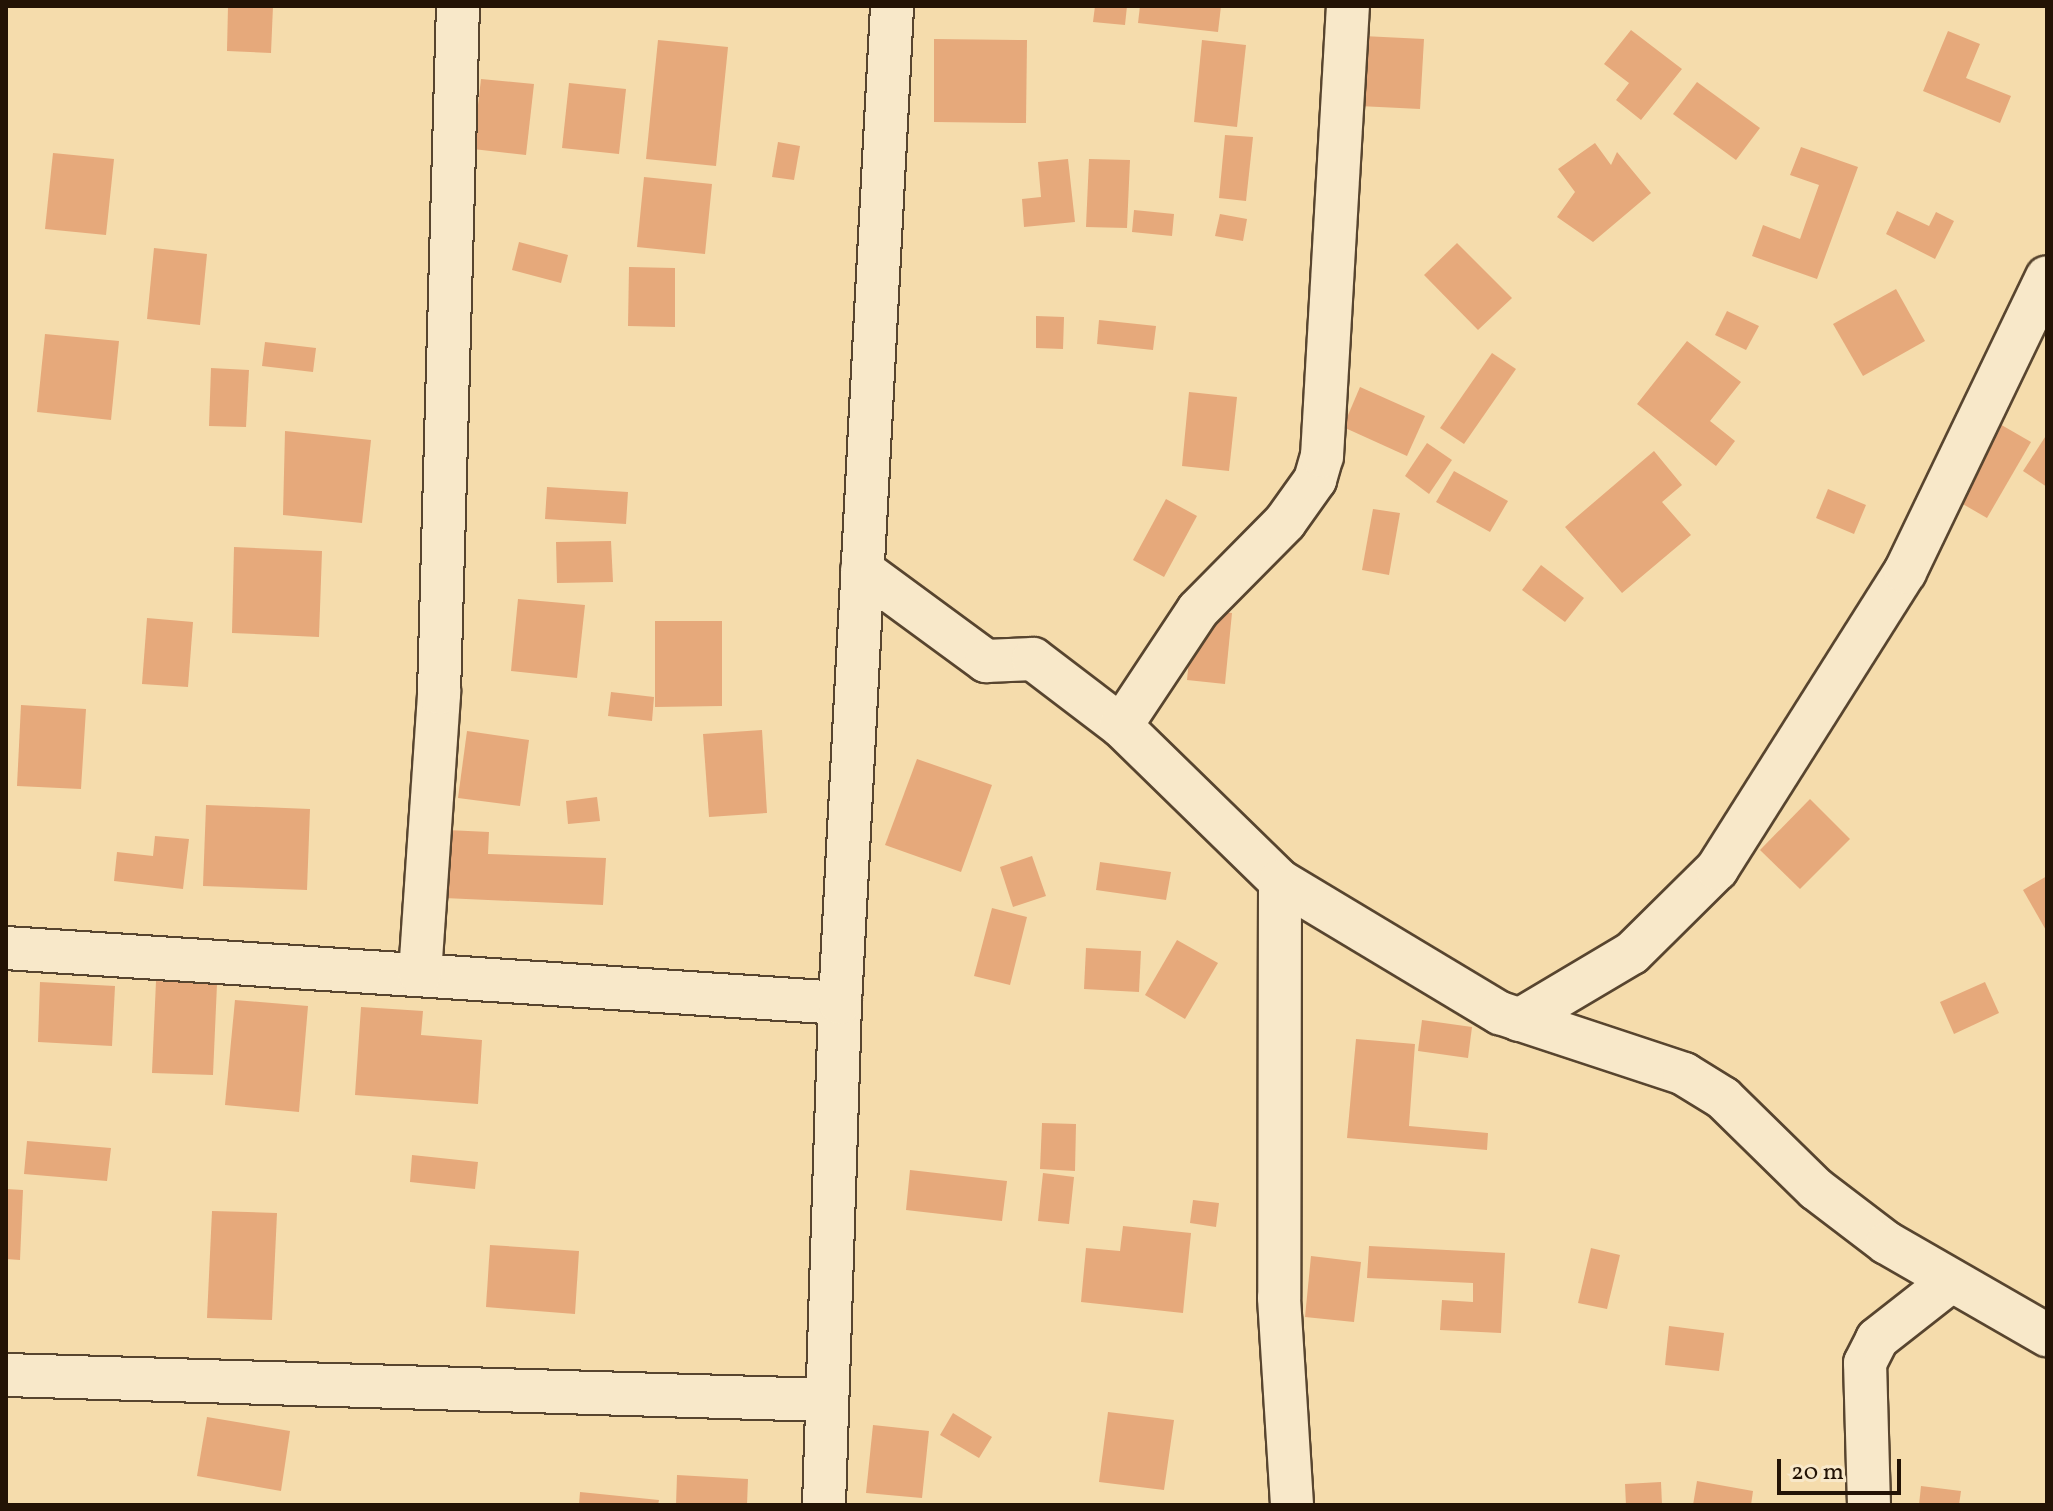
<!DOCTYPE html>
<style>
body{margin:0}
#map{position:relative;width:2053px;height:1511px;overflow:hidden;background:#f5dcac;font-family:Vollkorn,serif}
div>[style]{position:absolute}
.building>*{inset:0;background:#e6a97b}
.roads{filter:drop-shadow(2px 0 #58452f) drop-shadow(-2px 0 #58452f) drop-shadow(0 2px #58452f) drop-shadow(0 -2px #58452f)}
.minor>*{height:42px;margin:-21px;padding:0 21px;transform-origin:21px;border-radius:21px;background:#f8e8c9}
span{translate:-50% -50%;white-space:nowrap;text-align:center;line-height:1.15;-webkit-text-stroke:6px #f8e8c9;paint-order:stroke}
.frame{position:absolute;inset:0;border:8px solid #231305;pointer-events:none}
.scale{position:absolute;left:1777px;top:1459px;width:124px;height:36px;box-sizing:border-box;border:4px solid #231305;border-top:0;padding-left:10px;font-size:24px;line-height:28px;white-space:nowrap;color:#231305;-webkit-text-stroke:6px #f8e8c9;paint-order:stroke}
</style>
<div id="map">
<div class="building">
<i style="clip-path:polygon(228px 6px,273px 6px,271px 53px,227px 51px)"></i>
<i style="clip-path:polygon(1095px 6px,1127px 6px,1125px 25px,1093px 22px)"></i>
<i style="clip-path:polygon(1140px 6px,1221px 6px,1218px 32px,1138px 23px)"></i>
<i style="clip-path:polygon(1631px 30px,1682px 69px,1641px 120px,1616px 100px,1629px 83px,1604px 64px)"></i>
<i style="clip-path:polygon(1948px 31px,1980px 44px,1966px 78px,2011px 96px,2000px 123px,1923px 91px)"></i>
<i style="clip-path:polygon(1363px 36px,1424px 39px,1420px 109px,1359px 106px)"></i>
<i style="clip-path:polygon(934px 39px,1027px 40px,1026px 123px,934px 122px)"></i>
<i style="clip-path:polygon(658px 40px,728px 47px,716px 166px,646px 159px)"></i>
<i style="clip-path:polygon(1202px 40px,1246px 45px,1237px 127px,1194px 122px)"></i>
<i style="clip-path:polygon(481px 79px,534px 84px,526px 155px,473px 149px)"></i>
<i style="clip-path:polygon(1697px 82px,1760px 128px,1736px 160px,1673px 114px)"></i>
<i style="clip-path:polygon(569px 83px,626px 89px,619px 154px,562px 148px)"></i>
<i style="clip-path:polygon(1225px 135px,1253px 137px,1246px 201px,1219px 198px)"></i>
<i style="clip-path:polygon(778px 142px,800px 146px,794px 180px,772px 177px)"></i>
<i style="clip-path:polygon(1595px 143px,1611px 165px,1617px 152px,1651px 193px,1593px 242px,1557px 217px,1575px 192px,1558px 169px)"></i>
<i style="clip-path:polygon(1801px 147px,1858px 167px,1817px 279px,1752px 256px,1763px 225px,1800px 239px,1819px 185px,1790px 175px)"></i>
<i style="clip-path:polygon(53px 153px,114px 159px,106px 235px,45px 229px)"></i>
<i style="clip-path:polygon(1068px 159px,1075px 222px,1024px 227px,1022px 199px,1041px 197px,1038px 162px)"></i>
<i style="clip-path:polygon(1089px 159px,1130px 160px,1127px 228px,1086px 227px)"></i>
<i style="clip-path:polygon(644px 177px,712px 184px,705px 254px,637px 247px)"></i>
<i style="clip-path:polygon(1134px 210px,1174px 214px,1172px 236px,1132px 232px)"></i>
<i style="clip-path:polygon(1897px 211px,1929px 226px,1936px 212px,1954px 221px,1935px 259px,1886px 234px)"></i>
<i style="clip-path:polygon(1220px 214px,1247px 219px,1243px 241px,1215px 236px)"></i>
<i style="clip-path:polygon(519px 242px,568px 255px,561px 283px,512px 270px)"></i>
<i style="clip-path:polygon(1457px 243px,1512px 298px,1478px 330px,1424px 275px)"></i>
<i style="clip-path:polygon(154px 248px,207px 254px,200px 325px,147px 319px)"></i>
<i style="clip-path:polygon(629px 267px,675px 268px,675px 327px,628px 326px)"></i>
<i style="clip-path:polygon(1896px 289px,1925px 341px,1863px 376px,1833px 324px)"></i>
<i style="clip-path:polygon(1727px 311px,1759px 326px,1746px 350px,1715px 335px)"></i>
<i style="clip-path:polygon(1036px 316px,1064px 317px,1063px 349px,1036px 348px)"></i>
<i style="clip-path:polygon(1099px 320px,1156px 326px,1153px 350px,1097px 344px)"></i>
<i style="clip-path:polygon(45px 334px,119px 341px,111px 420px,37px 412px)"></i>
<i style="clip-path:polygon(1687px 341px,1741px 382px,1710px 421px,1735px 441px,1716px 466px,1637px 404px)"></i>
<i style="clip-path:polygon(265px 342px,316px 348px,313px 372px,262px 366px)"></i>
<i style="clip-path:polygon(1492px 353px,1516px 369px,1464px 444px,1440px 428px)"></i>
<i style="clip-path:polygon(211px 368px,249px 370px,246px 427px,209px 426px)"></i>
<i style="clip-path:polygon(1360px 387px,1425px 416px,1407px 456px,1343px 427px)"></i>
<i style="clip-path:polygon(1189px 392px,1237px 397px,1229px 471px,1182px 466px)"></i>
<i style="clip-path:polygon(1979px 412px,2031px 442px,1987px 518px,1935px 488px)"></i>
<i style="clip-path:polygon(285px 431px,371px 440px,362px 523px,283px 515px)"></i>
<i style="clip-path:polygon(2047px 434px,2047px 487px,2023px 471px)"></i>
<i style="clip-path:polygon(1427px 443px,1452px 460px,1429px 494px,1405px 476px)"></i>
<i style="clip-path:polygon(1654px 451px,1682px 485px,1662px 502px,1691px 535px,1622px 593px,1565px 527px)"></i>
<i style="clip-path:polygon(1454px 471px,1508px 501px,1490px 532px,1436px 502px)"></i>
<i style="clip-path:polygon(547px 487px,628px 492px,626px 524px,545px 519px)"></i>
<i style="clip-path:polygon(1828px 489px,1866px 505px,1854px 534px,1816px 518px)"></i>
<i style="clip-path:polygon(1166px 499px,1197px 516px,1164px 577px,1133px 560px)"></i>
<i style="clip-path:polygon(1373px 509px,1400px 513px,1389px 575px,1362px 570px)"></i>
<i style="clip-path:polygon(611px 541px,613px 582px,557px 583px,556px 542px)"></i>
<i style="clip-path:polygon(234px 547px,322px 551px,319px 637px,232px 633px)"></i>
<i style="clip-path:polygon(1541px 565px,1584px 598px,1565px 622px,1522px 590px)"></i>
<i style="clip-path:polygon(518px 599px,585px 605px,577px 678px,511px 671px)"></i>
<i style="clip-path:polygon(1194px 609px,1232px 613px,1225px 684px,1187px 680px)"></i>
<i style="clip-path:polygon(147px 618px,193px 622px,188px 687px,142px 684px)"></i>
<i style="clip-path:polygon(655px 621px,722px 621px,722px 706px,655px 707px)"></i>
<i style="clip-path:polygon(611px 692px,654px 697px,652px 721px,608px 716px)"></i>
<i style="clip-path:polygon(21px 705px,86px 709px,81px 789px,17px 786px)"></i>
<i style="clip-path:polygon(762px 730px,767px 813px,709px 817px,703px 734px)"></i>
<i style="clip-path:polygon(467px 731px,529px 740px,520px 806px,458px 798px)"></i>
<i style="clip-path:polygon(917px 759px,992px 785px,961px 872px,885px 845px)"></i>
<i style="clip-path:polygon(597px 797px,600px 821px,568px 824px,566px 801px)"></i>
<i style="clip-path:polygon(1810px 799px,1850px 839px,1800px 889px,1760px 850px)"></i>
<i style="clip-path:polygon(206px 805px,310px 809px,307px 890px,203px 886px)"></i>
<i style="clip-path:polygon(447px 830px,489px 832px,488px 854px,606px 858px,603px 905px,444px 898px)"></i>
<i style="clip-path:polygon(155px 836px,189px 839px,183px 889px,114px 881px,117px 852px,153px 856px)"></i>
<i style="clip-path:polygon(1032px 856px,1046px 896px,1013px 907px,1000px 867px)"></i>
<i style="clip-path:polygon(1100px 862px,1171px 872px,1166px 900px,1096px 890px)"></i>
<i style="clip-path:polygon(2047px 876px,2047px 932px,2023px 890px)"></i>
<i style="clip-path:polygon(992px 908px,1027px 917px,1010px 985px,974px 976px)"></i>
<i style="clip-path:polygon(1177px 940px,1218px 963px,1185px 1019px,1145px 995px)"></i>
<i style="clip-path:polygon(1086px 948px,1141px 951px,1139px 992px,1084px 989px)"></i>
<i style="clip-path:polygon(156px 981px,217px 984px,213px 1075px,152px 1073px)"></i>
<i style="clip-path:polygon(40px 982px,115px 986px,112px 1046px,38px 1042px)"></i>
<i style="clip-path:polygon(1985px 982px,1999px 1013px,1954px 1034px,1940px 1002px)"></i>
<i style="clip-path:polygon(235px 1000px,308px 1006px,299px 1112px,225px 1105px)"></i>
<i style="clip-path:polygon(361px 1007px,423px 1011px,421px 1035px,482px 1040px,478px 1104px,355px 1095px)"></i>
<i style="clip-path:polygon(1422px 1020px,1472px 1027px,1468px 1058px,1418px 1051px)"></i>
<i style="clip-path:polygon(1356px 1039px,1415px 1044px,1409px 1126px,1488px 1133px,1487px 1150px,1347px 1138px)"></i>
<i style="clip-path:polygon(1042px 1123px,1076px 1124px,1075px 1171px,1040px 1169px)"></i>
<i style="clip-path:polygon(27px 1141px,111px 1148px,107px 1181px,24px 1174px)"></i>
<i style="clip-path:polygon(412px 1155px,478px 1162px,475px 1189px,410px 1182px)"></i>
<i style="clip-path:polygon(910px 1170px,1007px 1181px,1002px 1221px,906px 1210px)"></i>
<i style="clip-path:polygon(1043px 1173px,1074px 1177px,1069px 1224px,1038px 1221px)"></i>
<i style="clip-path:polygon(6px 1189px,23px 1190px,20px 1260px,6px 1259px)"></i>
<i style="clip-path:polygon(1193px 1200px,1219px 1203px,1216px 1227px,1190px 1223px)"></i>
<i style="clip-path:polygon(212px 1211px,277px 1213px,272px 1320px,207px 1318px)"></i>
<i style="clip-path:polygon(1123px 1226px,1191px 1233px,1183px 1313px,1081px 1302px,1086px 1248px,1120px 1251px)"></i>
<i style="clip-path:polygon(490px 1245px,579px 1251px,575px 1314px,486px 1307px)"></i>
<i style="clip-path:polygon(1369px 1246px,1505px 1253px,1501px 1333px,1440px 1330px,1442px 1300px,1473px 1302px,1473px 1283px,1367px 1278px)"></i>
<i style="clip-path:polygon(1591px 1248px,1620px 1255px,1607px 1309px,1578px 1303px)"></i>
<i style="clip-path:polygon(1311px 1256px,1361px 1262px,1354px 1322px,1305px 1317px)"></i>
<i style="clip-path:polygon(1669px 1326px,1724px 1333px,1719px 1371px,1665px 1365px)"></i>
<i style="clip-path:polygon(1108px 1412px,1174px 1420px,1164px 1490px,1099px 1482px)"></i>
<i style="clip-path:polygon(953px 1413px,992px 1437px,979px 1458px,940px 1435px)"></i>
<i style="clip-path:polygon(207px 1417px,290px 1431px,281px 1491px,197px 1476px)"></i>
<i style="clip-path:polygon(873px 1425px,929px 1431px,922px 1498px,866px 1493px)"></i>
<i style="clip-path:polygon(677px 1475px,748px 1479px,747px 1505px,676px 1505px)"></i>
<i style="clip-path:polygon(1697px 1481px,1753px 1491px,1751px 1505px,1693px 1505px)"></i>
<i style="clip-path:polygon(1661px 1482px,1662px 1505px,1626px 1505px,1625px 1484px)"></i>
<i style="clip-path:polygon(1921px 1486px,1961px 1491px,1959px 1505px,1919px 1505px)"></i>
<i style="clip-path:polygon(580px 1492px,659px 1500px,658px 1505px,579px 1505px)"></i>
</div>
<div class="roads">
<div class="minor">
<i style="left:862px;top:570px;width:154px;rotate:36.3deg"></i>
<i style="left:986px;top:661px;width:47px;rotate:-2.4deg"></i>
<i style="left:1033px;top:659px;width:111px;rotate:37.3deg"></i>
<i style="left:1121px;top:726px;width:222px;rotate:44.3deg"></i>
<i style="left:1280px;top:881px;width:257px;rotate:31deg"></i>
<i style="left:1500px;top:1013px;width:194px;rotate:18.3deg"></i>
<i style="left:1684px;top:1074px;width:46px;rotate:31.6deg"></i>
<i style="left:1723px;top:1098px;width:130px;rotate:44.4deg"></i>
<i style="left:1816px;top:1189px;width:89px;rotate:37.3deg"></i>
<i style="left:1887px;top:1243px;width:185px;rotate:29.9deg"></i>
<i style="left:1121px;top:726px;width:139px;rotate:-56.4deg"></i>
<i style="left:1198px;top:610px;width:124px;rotate:-45.3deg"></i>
<i style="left:1285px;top:522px;width:52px;rotate:-54.5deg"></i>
<i style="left:1315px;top:480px;width:25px;rotate:-74deg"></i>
<i style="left:1322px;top:456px;width:451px;rotate:-86.7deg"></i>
<i style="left:1280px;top:881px;width:417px;rotate:90.1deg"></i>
<i style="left:1279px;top:1298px;width:207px;rotate:86.4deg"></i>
<i style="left:6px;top:948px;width:836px;rotate:3.77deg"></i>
<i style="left:420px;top:974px;width:282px;rotate:-86.1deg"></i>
<i style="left:439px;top:693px;width:687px;rotate:-88.42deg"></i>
<i style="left:1519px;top:1020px;width:131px;rotate:-30.7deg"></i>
<i style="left:1632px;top:953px;width:120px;rotate:-44.7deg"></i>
<i style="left:1717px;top:869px;width:352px;rotate:-57.7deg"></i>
<i style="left:1905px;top:572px;width:327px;rotate:-64.3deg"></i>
<i style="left:6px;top:1375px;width:820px;rotate:1.75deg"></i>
<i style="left:824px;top:1505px;width:502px;rotate:-88.17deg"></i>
<i style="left:840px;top:1003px;width:998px;rotate:-87.01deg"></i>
<i style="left:1869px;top:1505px;width:142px;rotate:-91.6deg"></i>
<i style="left:1865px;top:1363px;width:27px;rotate:-63deg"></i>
<i style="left:1877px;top:1339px;width:94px;rotate:-38.1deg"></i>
</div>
</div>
<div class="frame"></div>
<div class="scale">20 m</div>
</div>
